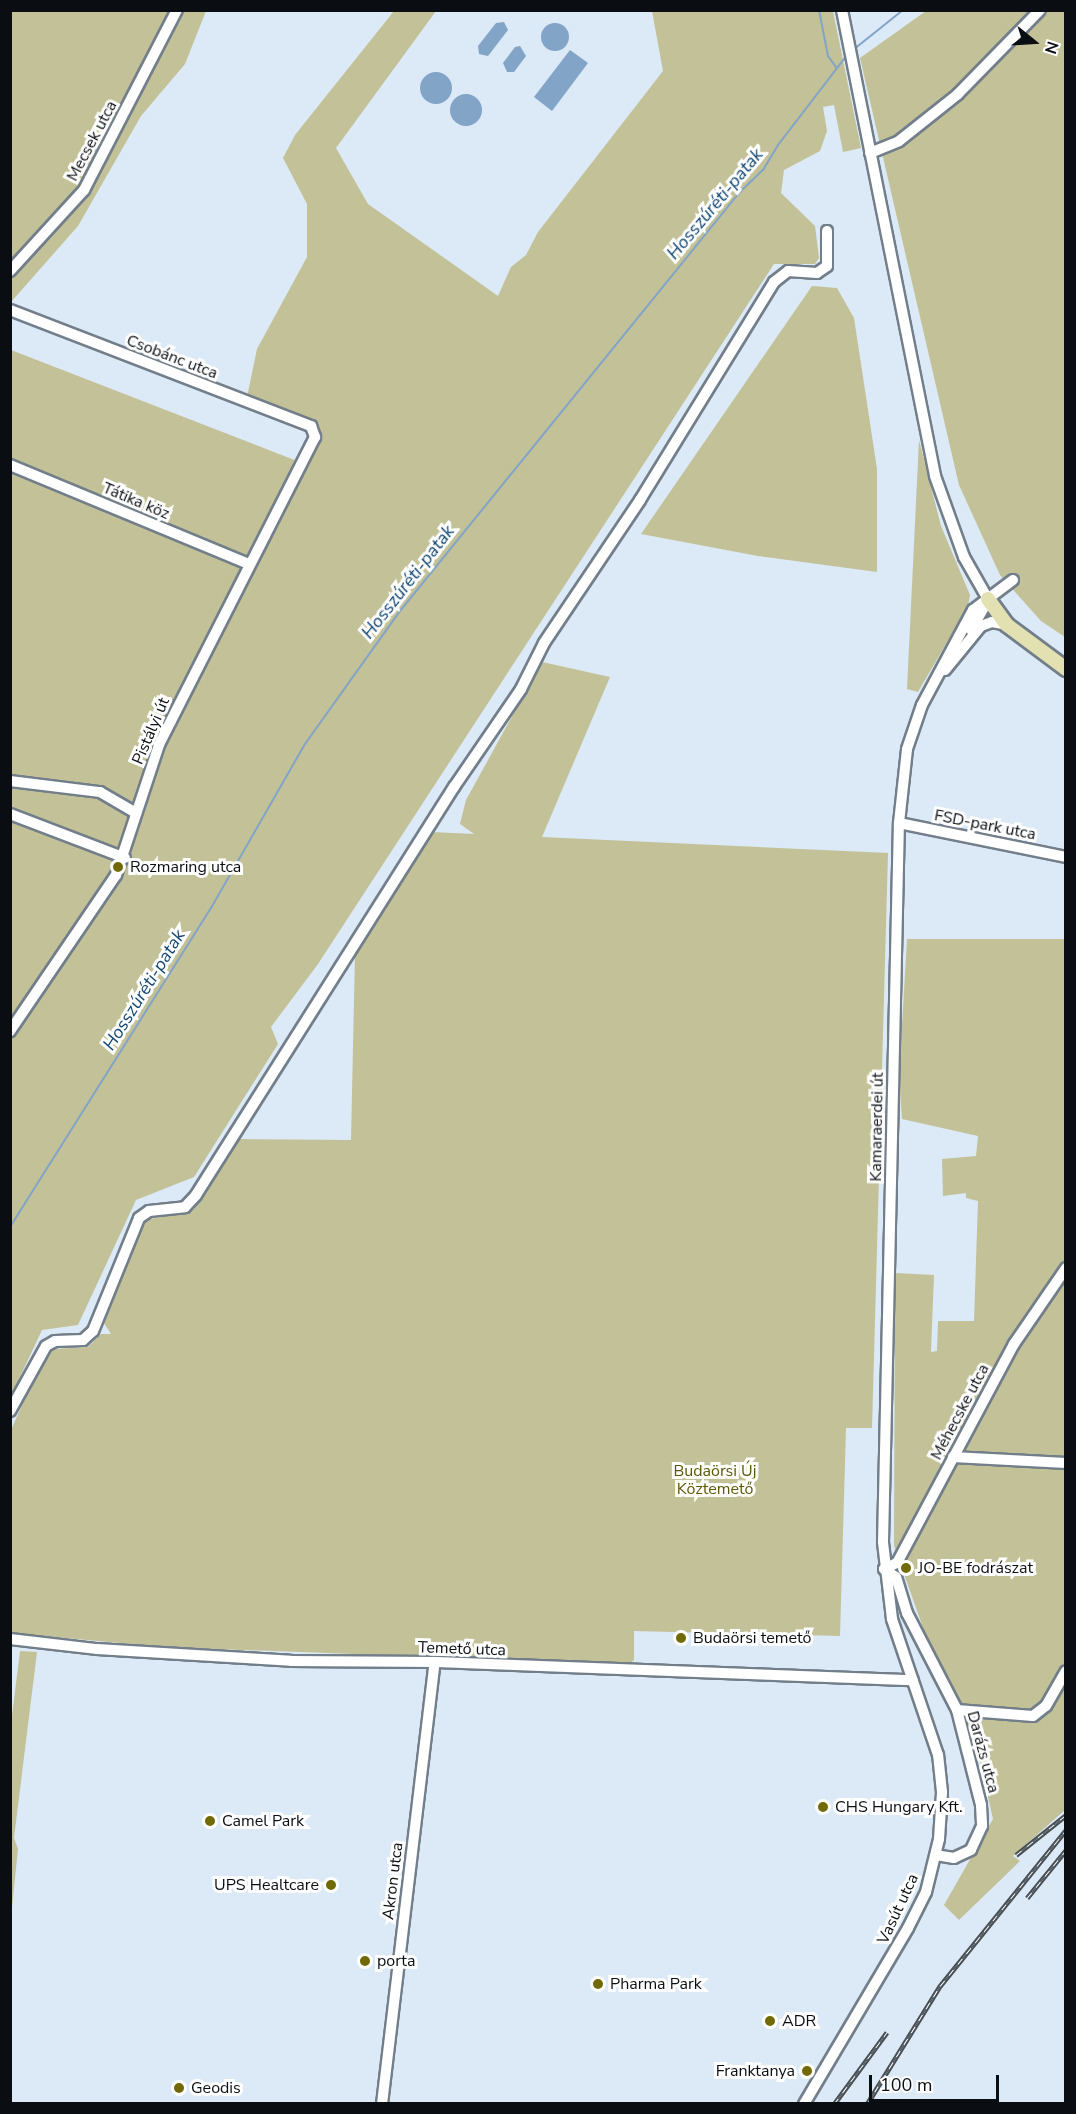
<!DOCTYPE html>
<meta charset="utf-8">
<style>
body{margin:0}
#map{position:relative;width:1076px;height:2114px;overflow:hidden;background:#dce9f6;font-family:"Nunito Sans",sans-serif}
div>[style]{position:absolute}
.green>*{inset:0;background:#c3c197}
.water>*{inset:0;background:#82a4c7}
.round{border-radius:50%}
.stream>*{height:2px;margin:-1px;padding:0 1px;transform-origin:1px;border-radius:1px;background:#82a4c7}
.roads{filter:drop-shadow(2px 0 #727e8a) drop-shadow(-2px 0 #727e8a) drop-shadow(0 2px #727e8a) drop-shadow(0 -2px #727e8a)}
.minor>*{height:10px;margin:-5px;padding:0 5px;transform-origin:5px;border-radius:5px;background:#fff}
.major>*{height:14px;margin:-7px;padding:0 7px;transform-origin:7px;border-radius:7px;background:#e3e0b2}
.rail>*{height:4.5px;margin-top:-2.25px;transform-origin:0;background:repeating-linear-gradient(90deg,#fff 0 7px,#474e54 0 14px);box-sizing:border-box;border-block:2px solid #474e54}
.dots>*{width:16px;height:16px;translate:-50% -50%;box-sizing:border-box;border:3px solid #fff;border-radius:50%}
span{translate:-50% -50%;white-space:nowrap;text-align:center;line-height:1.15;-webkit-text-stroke:6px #fff;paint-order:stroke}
.street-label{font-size:16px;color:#0a0e12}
.poi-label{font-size:16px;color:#0a0e12}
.left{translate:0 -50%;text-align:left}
.right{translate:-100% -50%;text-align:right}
.park-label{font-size:16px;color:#5d5704}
.water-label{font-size:18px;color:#104572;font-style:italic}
.frame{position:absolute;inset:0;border:12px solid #0a0e12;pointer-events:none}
.north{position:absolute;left:1004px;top:12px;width:60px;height:60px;-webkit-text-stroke:4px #fff;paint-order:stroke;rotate:108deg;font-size:16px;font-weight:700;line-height:24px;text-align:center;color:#0a0e12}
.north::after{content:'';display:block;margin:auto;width:21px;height:27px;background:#0a0e12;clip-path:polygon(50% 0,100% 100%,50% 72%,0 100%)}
.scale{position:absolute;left:869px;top:2075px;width:130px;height:27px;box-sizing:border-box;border:3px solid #0a0e12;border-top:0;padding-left:8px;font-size:18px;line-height:21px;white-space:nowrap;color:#0a0e12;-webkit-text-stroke:4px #fff;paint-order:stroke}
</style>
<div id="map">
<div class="green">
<i style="clip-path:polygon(11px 11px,206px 11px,185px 64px,141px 116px,78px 226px,11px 302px)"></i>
<i style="clip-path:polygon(394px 11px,436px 11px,336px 148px,368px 204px,498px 296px,511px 267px,526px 255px,538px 232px,663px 71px,652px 11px,833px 11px,861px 148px,843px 152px,834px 105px,823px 107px,827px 131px,820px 151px,784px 170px,781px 193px,815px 226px,819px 258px,815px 264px,774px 264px,318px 964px,271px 1027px,278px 1044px,194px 1177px,136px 1200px,78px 1325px,42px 1330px,11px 1396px,11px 350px,297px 461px,311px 426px,246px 402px,257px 349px,307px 257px,307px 204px,283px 158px,295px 135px)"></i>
<i style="clip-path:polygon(926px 11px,1065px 11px,1065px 637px,1041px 621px,1000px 575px,959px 485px,860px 58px)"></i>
<i style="clip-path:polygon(812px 286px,837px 288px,854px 318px,877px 469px,877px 572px,758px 556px,641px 534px)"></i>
<i style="clip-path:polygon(919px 440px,941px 526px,970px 595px,968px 606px,918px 692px,907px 689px)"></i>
<i style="clip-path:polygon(542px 662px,610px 677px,542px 837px,888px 853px,872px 1428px,846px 1428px,840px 1636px,634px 1631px,634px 1660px,629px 1664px,163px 1647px,11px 1633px,11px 1430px,27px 1394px,52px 1349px,88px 1347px,101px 1334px,111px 1334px,102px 1320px,146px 1220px,193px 1210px,238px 1139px,351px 1140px,355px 954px,432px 832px,474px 834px,460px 824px,466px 800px)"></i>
<i style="clip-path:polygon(907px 939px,1065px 939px,1065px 1810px,1013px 1856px,1020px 1861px,959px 1920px,944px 1905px,993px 1819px,975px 1739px,931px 1650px,894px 1546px,895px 1273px,934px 1275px,931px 1352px,937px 1351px,938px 1321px,974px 1321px,978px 1201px,966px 1198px,966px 1193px,943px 1196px,942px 1159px,976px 1156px,978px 1136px,902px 1119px,899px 1078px)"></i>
<i style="clip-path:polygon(20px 1651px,37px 1652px,14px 1838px,18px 1849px,11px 1917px,10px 1732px)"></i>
</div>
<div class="water">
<i style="clip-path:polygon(504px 22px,508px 30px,488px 56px,479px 54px,478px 46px,496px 23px)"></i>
<i class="round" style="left:541px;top:23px;width:28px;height:28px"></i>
<i style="clip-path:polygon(520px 46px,526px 56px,514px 72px,507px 72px,503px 63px,515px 47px)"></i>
<i style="clip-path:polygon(570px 50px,588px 63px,552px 111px,534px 97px)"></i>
<i class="round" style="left:420px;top:72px;width:32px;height:32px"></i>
<i class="round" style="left:450px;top:94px;width:32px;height:32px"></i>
</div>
<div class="stream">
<i style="left:819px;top:10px;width:47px;rotate:78.9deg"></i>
<i style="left:828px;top:56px;width:14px;rotate:54deg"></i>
<i style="left:853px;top:50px;width:64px;rotate:-38.7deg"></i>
<i style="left:10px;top:1227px;width:377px;rotate:-57.8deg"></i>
<i style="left:211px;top:908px;width:189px;rotate:-60.2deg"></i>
<i style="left:305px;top:744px;width:163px;rotate:-54.5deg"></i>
<i style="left:400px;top:611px;width:538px;rotate:-50.96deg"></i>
<i style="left:739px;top:193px;width:33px;rotate:-44deg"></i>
<i style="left:763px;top:170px;width:29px;rotate:-59deg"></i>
<i style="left:778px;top:145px;width:113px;rotate:-52.5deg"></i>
</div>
<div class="roads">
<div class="minor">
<i style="left:842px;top:10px;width:475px;rotate:78.7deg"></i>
<i style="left:935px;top:476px;width:86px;rotate:70.3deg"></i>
<i style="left:964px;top:557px;width:48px;rotate:60.3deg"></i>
<i style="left:870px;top:153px;width:31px;rotate:-22deg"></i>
<i style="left:899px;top:141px;width:75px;rotate:-38.5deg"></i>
<i style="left:958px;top:94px;width:117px;rotate:-45.7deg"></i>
<i style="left:10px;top:271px;width:110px;rotate:-47.6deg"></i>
<i style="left:84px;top:190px;width:203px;rotate:-62.7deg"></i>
<i style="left:10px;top:310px;width:323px;rotate:21.1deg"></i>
<i style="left:311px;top:426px;width:12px;rotate:70deg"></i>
<i style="left:315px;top:437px;width:345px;rotate:116.9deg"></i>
<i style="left:159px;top:745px;width:137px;rotate:108.3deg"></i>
<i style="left:116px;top:875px;width:189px;rotate:124.2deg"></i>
<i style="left:10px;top:465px;width:259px;rotate:22.5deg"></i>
<i style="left:971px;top:630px;width:34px;rotate:-60deg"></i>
<i style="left:945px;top:670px;width:57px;rotate:-50.7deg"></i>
<i style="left:981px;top:626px;width:12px;rotate:-20deg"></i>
<i style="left:992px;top:622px;width:15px;rotate:11deg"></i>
<i style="left:10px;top:781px;width:91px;rotate:7deg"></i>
<i style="left:100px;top:792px;width:42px;rotate:30.3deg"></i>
<i style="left:10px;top:814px;width:123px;rotate:20.9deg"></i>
<i style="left:899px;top:823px;width:170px;rotate:11.5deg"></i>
<i style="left:10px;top:1411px;width:74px;rotate:-61deg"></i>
<i style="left:46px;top:1346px;width:10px;rotate:-29deg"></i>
<i style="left:55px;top:1341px;width:28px;rotate:-2deg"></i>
<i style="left:83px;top:1340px;width:13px;rotate:-42deg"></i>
<i style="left:93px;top:1331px;width:122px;rotate:-67.8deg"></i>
<i style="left:139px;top:1218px;width:12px;rotate:-35deg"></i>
<i style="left:149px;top:1211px;width:36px;rotate:-6deg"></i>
<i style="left:185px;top:1207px;width:16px;rotate:-47deg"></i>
<i style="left:196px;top:1195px;width:483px;rotate:-57.7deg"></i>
<i style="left:454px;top:787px;width:119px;rotate:-55.6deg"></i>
<i style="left:521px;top:689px;width:51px;rotate:-63.4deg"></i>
<i style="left:544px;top:643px;width:172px;rotate:-56.1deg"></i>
<i style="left:640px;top:500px;width:256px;rotate:-58.4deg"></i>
<i style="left:774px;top:282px;width:18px;rotate:-38deg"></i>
<i style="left:788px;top:271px;width:29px;rotate:4deg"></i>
<i style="left:817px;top:273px;width:12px;rotate:-35deg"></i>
<i style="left:827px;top:266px;width:35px;rotate:-90deg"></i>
<i style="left:953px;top:1457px;width:113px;rotate:3deg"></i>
<i style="left:884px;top:1569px;width:14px;rotate:-25deg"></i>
<i style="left:897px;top:1563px;width:248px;rotate:-61.9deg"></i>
<i style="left:1014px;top:1344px;width:92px;rotate:-55.6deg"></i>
<i style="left:884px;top:1569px;width:14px;rotate:34deg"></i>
<i style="left:896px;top:1577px;width:38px;rotate:73deg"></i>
<i style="left:907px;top:1613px;width:109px;rotate:62.7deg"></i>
<i style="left:957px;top:1710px;width:98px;rotate:75.8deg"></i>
<i style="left:981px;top:1805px;width:21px;rotate:87deg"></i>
<i style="left:982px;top:1826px;width:26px;rotate:115deg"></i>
<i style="left:971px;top:1850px;width:19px;rotate:155deg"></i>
<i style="left:954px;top:1858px;width:18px;rotate:-171deg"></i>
<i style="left:10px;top:1639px;width:88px;rotate:6.6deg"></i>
<i style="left:97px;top:1649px;width:194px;rotate:3.5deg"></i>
<i style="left:291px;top:1661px;width:144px;rotate:0.4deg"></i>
<i style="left:435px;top:1662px;width:478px;rotate:2.2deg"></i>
<i style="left:957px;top:1710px;width:76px;rotate:4.5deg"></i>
<i style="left:1033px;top:1716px;width:16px;rotate:-38deg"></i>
<i style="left:1046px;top:1706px;width:40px;rotate:-60.3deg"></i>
<i style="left:382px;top:2104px;width:445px;rotate:-83.2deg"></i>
<i style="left:804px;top:2104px;width:204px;rotate:-59.4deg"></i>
<i style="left:908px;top:1928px;width:40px;rotate:-63.4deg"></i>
<i style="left:926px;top:1892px;width:55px;rotate:-76.2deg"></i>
<i style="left:939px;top:1839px;width:47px;rotate:-86.3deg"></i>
<i style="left:942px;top:1792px;width:37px;rotate:-96deg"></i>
<i style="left:938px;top:1755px;width:144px;rotate:-108.7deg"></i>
<i style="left:892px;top:1619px;width:78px;rotate:-96.7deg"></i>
<i style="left:883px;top:1542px;width:719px;rotate:-88.73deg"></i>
<i style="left:899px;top:823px;width:74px;rotate:-83.8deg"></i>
<i style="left:907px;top:749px;width:46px;rotate:-71.2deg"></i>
<i style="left:922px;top:705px;width:108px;rotate:-61.8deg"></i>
<i style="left:973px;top:610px;width:50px;rotate:-36.9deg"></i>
</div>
<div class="major">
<i style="left:988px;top:599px;width:32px;rotate:54deg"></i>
<i style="left:1007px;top:625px;width:74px;rotate:36.7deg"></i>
</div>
</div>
<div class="rail">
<i style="left:1016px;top:1855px;width:64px;rotate:-38.7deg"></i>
<i style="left:1027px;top:1898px;width:62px;rotate:-50.9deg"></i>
<i style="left:834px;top:2104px;width:89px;rotate:-53.6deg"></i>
<i style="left:867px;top:2104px;width:139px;rotate:-58.3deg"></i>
<i style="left:940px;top:1986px;width:201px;rotate:-51.1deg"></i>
</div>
<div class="dots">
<i style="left:118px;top:867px;background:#716a04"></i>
<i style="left:906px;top:1568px;background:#716a04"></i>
<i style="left:681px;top:1638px;background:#716a04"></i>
<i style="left:823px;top:1807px;background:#716a04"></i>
<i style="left:210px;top:1821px;background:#716a04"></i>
<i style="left:331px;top:1885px;background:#716a04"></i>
<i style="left:365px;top:1961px;background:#716a04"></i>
<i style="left:598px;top:1984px;background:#716a04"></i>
<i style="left:770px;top:2021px;background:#716a04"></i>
<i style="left:807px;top:2071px;background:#716a04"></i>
<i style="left:179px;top:2088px;background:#716a04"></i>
</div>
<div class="street-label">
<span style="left:92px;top:141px;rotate:-62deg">Mecsek utca</span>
<span style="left:172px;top:357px;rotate:21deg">Csobánc utca</span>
<span style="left:136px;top:501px;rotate:23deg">Tátika köz</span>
<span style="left:151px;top:731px;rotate:-67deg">Pistályi út</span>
<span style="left:985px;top:825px;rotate:11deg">FSD-park utca</span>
<span style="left:877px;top:1127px;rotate:-89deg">Kamaraerdei út</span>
<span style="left:960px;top:1412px;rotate:-62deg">Méhecske utca</span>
<span style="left:462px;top:1649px;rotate:2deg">Temető utca</span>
<span style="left:983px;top:1752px;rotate:75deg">Darázs utca</span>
<span style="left:393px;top:1881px;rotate:-83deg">Akron utca</span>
<span style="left:898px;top:1909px;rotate:-65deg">Vasút utca</span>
</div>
<div class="poi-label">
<span class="left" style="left:130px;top:867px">Rozmaring utca</span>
<span class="left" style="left:918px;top:1568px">JO-BE fodrászat</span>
<span class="left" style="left:693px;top:1638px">Budaörsi temető</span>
<span class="left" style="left:835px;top:1807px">CHS Hungary Kft.</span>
<span class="left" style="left:222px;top:1821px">Camel Park</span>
<span class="right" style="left:319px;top:1885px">UPS Healtcare</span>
<span class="left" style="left:377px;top:1961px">porta</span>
<span class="left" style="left:610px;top:1984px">Pharma Park</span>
<span class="left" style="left:782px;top:2021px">ADR</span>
<span class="right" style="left:795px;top:2071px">Franktanya</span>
<span class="left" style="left:191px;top:2088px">Geodis</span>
</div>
<div class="park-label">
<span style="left:715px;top:1480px">Budaörsi Új<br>Köztemető</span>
</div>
<div class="water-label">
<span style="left:715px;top:204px;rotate:-50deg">Hosszúréti-patak</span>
<span style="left:408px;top:582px;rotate:-52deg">Hosszúréti-patak</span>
<span style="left:144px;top:990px;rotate:-58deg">Hosszúréti-patak</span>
</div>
<div class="frame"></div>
<div class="north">N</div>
<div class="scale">100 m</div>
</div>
